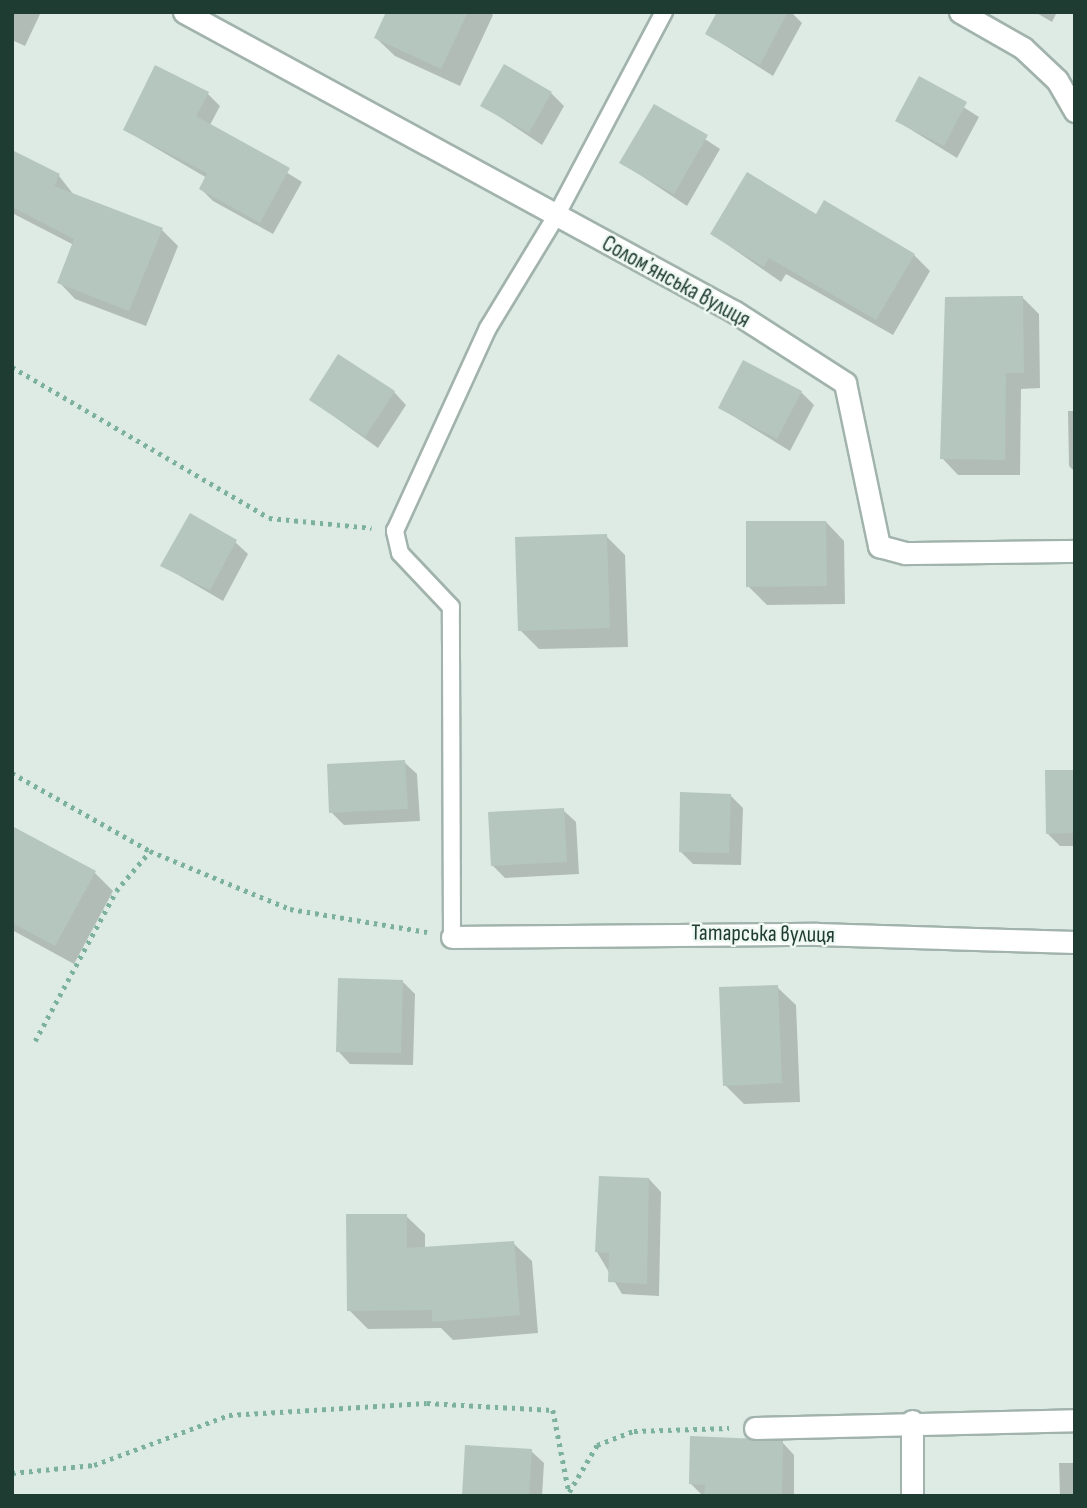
<!DOCTYPE html>
<meta charset="utf-8">
<style>
body{margin:0}
#map{position:relative;width:1087px;height:1508px;overflow:hidden;background:#deebe5;font-family:"Sofia Sans Condensed",sans-serif}
div>[style]{position:absolute}
.shadow>*{inset:0;background:#0003}
.building>*{inset:0;background:#b4c6be}
.path>*{height:4.5px;margin-top:-2.25px;transform-origin:0;background:repeating-linear-gradient(90deg,#7cb19e 0 3.5px,transparent 0 8.5px)}
.roads{filter:drop-shadow(2px 0 #a1b3ac) drop-shadow(-2px 0 #a1b3ac) drop-shadow(0 2px #a1b3ac) drop-shadow(0 -2px #a1b3ac)}
.service>*{height:16px;margin:-8px;padding:0 8px;transform-origin:8px;border-radius:8px;background:#fff}
.minor>*{height:21px;margin:-10.5px;padding:0 10.5px;transform-origin:10.5px;border-radius:10.5px;background:#fff}
span{translate:-50% -50%;white-space:nowrap;text-align:center;line-height:1.15;-webkit-text-stroke:5px #eff8f3;paint-order:stroke}
.street-label{font-size:23px;color:#1f3c33}
.frame{position:absolute;inset:0;border:14px solid #1f3c33;pointer-events:none}
</style>
<div id="map">
<div class="shadow">
<i style="clip-path:polygon(12px 12px,41px 12px,25px 46px,12px 40px)"></i>
<i style="clip-path:polygon(388px 12px,490px 12px,493px 15px,460px 86px,395px 56px,376px 38px)"></i>
<i style="clip-path:polygon(719px 12px,791px 12px,802px 23px,773px 76px,707px 34px)"></i>
<i style="clip-path:polygon(1035px 12px,1057px 12px,1052px 22px)"></i>
<i style="clip-path:polygon(919px 79px,979px 117px,957px 158px,897px 121px)"></i>
<i style="clip-path:polygon(207px 93px,220px 106px,210px 125px,302px 182px,273px 234px,213px 201px,201px 189px,207px 178px,125px 130px)"></i>
<i style="clip-path:polygon(551px 93px,564px 106px,542px 145px,482px 105px)"></i>
<i style="clip-path:polygon(655px 106px,720px 149px,687px 206px,622px 163px)"></i>
<i style="clip-path:polygon(12px 152px,59px 176px,74px 195px,162px 230px,178px 246px,146px 326px,75px 299px,59px 282px,74px 245px,12px 213px)"></i>
<i style="clip-path:polygon(816px 217px,914px 255px,930px 271px,893px 335px,786px 274px,781px 282px,712px 234px)"></i>
<i style="clip-path:polygon(1022px 297px,1039px 314px,1040px 388px,1021px 389px,1020px 475px,958px 475px,942px 458px)"></i>
<i style="clip-path:polygon(394px 392px,406px 405px,378px 448px,311px 400px)"></i>
<i style="clip-path:polygon(801px 392px,814px 405px,790px 451px,720px 408px)"></i>
<i style="clip-path:polygon(1068px 411px,1075px 411px,1075px 472px,1069px 466px)"></i>
<i style="clip-path:polygon(826px 522px,844px 541px,845px 604px,767px 605px,748px 586px)"></i>
<i style="clip-path:polygon(606px 536px,625px 555px,628px 647px,539px 649px,520px 630px)"></i>
<i style="clip-path:polygon(235px 542px,248px 554px,223px 601px,163px 566px)"></i>
<i style="clip-path:polygon(404px 762px,417px 774px,420px 821px,344px 825px,331px 812px)"></i>
<i style="clip-path:polygon(1075px 772px,1075px 846px,1060px 846px,1048px 834px)"></i>
<i style="clip-path:polygon(730px 795px,743px 808px,741px 865px,693px 864px,680px 851px)"></i>
<i style="clip-path:polygon(563px 810px,576px 822px,579px 874px,505px 878px,492px 865px)"></i>
<i style="clip-path:polygon(12px 828px,95px 873px,113px 891px,74px 964px,12px 930px)"></i>
<i style="clip-path:polygon(402px 981px,415px 994px,413px 1065px,350px 1064px,338px 1051px)"></i>
<i style="clip-path:polygon(777px 987px,796px 1005px,800px 1102px,744px 1104px,725px 1085px)"></i>
<i style="clip-path:polygon(649px 1179px,661px 1192px,659px 1296px,622px 1294px,597px 1252px)"></i>
<i style="clip-path:polygon(406px 1216px,425px 1234px,425px 1249px,513px 1243px,532px 1261px,538px 1333px,453px 1340px,441px 1328px,368px 1329px,349px 1310px)"></i>
<i style="clip-path:polygon(782px 1442px,794px 1455px,794px 1496px,703px 1496px,691px 1484px)"></i>
<i style="clip-path:polygon(531px 1451px,544px 1463px,542px 1496px,464px 1496px)"></i>
<i style="clip-path:polygon(1059px 1463px,1075px 1463px,1075px 1496px,1060px 1496px)"></i>
</div>
<div class="building">
<i style="clip-path:polygon(386px 12px,468px 12px,441px 69px,374px 38px)"></i>
<i style="clip-path:polygon(717px 12px,788px 12px,760px 65px,705px 34px)"></i>
<i style="clip-path:polygon(504px 64px,552px 92px,529px 133px,480px 106px)"></i>
<i style="clip-path:polygon(155px 65px,209px 92px,196px 116px,290px 168px,260px 223px,199px 189px,207px 173px,123px 130px)"></i>
<i style="clip-path:polygon(919px 76px,967px 102px,944px 146px,895px 121px)"></i>
<i style="clip-path:polygon(654px 104px,708px 135px,674px 194px,619px 163px)"></i>
<i style="clip-path:polygon(12px 150px,60px 174px,54px 186px,163px 228px,129px 311px,57px 283px,74px 239px,12px 207px)"></i>
<i style="clip-path:polygon(747px 172px,816px 214px,824px 200px,915px 254px,876px 320px,769px 258px,764px 267px,710px 234px)"></i>
<i style="clip-path:polygon(1023px 296px,1024px 373px,1006px 373px,1005px 460px,940px 459px,945px 297px)"></i>
<i style="clip-path:polygon(338px 354px,395px 391px,365px 437px,309px 400px)"></i>
<i style="clip-path:polygon(743px 360px,802px 391px,777px 439px,718px 408px)"></i>
<i style="clip-path:polygon(190px 513px,237px 540px,210px 590px,160px 566px)"></i>
<i style="clip-path:polygon(746px 521px,826px 521px,827px 586px,746px 587px)"></i>
<i style="clip-path:polygon(607px 534px,610px 628px,518px 631px,515px 537px)"></i>
<i style="clip-path:polygon(405px 760px,408px 809px,329px 813px,327px 764px)"></i>
<i style="clip-path:polygon(1045px 770px,1075px 770px,1075px 833px,1046px 834px)"></i>
<i style="clip-path:polygon(680px 792px,731px 794px,729px 853px,679px 852px)"></i>
<i style="clip-path:polygon(564px 808px,567px 862px,491px 866px,488px 812px)"></i>
<i style="clip-path:polygon(12px 826px,96px 871px,55px 946px,12px 923px)"></i>
<i style="clip-path:polygon(338px 978px,403px 980px,401px 1053px,336px 1052px)"></i>
<i style="clip-path:polygon(778px 985px,782px 1083px,723px 1086px,719px 987px)"></i>
<i style="clip-path:polygon(599px 1176px,649px 1178px,647px 1284px,608px 1282px,609px 1253px,595px 1252px)"></i>
<i style="clip-path:polygon(346px 1214px,407px 1214px,407px 1248px,514px 1241px,520px 1315px,432px 1322px,432px 1310px,347px 1311px)"></i>
<i style="clip-path:polygon(690px 1436px,783px 1440px,782px 1496px,704px 1496px,705px 1485px,689px 1484px)"></i>
<i style="clip-path:polygon(465px 1445px,532px 1449px,529px 1496px,462px 1496px)"></i>
</div>
<div class="path">
<i style="left:12px;top:367px;width:298px;rotate:30.4deg"></i>
<i style="left:269px;top:518px;width:103px;rotate:5.5deg"></i>
<i style="left:12px;top:773px;width:159px;rotate:29.5deg"></i>
<i style="left:150px;top:851px;width:152px;rotate:22.5deg"></i>
<i style="left:290px;top:909px;width:139px;rotate:9.5deg"></i>
<i style="left:35px;top:1041px;width:170px;rotate:-61.6deg"></i>
<i style="left:116px;top:891px;width:52px;rotate:-49.6deg"></i>
<i style="left:12px;top:1473px;width:82px;rotate:-5.6deg"></i>
<i style="left:94px;top:1465px;width:144px;rotate:-20.3deg"></i>
<i style="left:229px;top:1415px;width:198px;rotate:-3.5deg"></i>
<i style="left:427px;top:1403px;width:126px;rotate:3.2deg"></i>
<i style="left:553px;top:1410px;width:84px;rotate:79deg"></i>
<i style="left:569px;top:1492px;width:55px;rotate:-59.2deg"></i>
<i style="left:597px;top:1445px;width:40px;rotate:-21deg"></i>
<i style="left:634px;top:1431px;width:95px;rotate:-1.8deg"></i>
</div>
<div class="roads">
<div class="service">
<i style="left:452px;top:937px;width:330px;rotate:-90.2deg"></i>
<i style="left:451px;top:607px;width:74px;rotate:-133.4deg"></i>
<i style="left:400px;top:553px;width:23px;rotate:-103deg"></i>
<i style="left:395px;top:531px;width:223px;rotate:-65.4deg"></i>
<i style="left:488px;top:328px;width:131px;rotate:-58.7deg"></i>
<i style="left:556px;top:216px;width:231px;rotate:-62.1deg"></i>
</div>
<div class="minor">
<i style="left:184px;top:12px;width:627px;rotate:28.57deg"></i>
<i style="left:735px;top:312px;width:131px;rotate:32.8deg"></i>
<i style="left:845px;top:383px;width:167px;rotate:78.2deg"></i>
<i style="left:879px;top:546px;width:27px;rotate:15deg"></i>
<i style="left:905px;top:553px;width:170px;rotate:-0.7deg"></i>
<i style="left:960px;top:12px;width:73px;rotate:29.7deg"></i>
<i style="left:1023px;top:48px;width:47px;rotate:43.3deg"></i>
<i style="left:1057px;top:80px;width:36px;rotate:60deg"></i>
<i style="left:452px;top:937px;width:365px;rotate:-0.5deg"></i>
<i style="left:817px;top:934px;width:258px;rotate:1.8deg"></i>
<i style="left:755px;top:1428px;width:320px;rotate:-1.4deg"></i>
<i style="left:912px;top:1496px;width:75px;rotate:-90deg"></i>
</div>
</div>
<div class="street-label">
<span style="left:676px;top:282px;rotate:29deg">Соломʼянська вулиця</span>
<span style="left:763px;top:934px;rotate:1deg">Татарська вулиця</span>
</div>
<div class="frame"></div>
</div>
